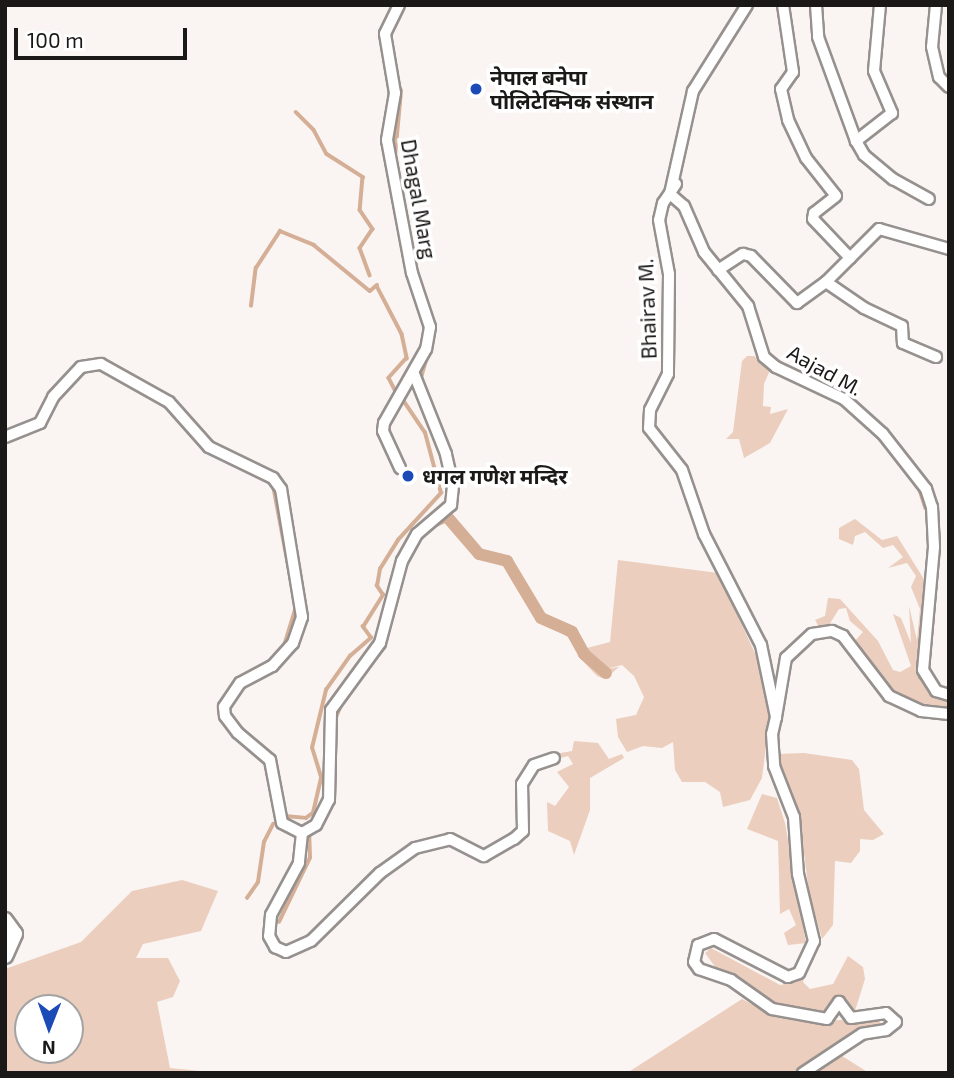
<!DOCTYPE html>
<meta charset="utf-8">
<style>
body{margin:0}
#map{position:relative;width:954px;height:1078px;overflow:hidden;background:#faf5f2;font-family:"Exo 2","Noto Sans Devanagari",sans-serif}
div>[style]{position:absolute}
.green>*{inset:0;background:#ebcebd}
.stream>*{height:3.5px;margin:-1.75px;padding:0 1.75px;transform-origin:1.75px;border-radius:1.75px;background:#d5ae96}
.canal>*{height:12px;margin:-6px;padding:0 6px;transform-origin:6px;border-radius:6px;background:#d5ae96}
.roads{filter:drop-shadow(2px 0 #96918e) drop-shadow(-2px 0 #96918e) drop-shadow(0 2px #96918e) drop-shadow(0 -2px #96918e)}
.minor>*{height:10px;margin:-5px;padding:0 5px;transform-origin:5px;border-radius:5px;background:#fff}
.tertiary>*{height:14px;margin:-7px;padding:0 7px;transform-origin:7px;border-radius:7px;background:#fff}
.dots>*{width:19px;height:19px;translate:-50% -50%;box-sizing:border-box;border:4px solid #fff;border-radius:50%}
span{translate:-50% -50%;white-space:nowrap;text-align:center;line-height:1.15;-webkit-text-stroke:7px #fff;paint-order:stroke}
.poi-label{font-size:21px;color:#1b1918;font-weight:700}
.left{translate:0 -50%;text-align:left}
.street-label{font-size:21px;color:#1b1918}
.frame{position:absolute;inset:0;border:7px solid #1b1918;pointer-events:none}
.north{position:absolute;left:14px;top:994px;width:70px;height:70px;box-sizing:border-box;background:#fff;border:2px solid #a4a3a3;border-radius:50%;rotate:181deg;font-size:19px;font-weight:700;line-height:28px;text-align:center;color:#1b1918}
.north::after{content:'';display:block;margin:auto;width:24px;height:32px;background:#1c4bb8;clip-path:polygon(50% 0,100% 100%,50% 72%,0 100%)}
.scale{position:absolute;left:14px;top:28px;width:173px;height:32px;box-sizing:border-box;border:4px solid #1b1918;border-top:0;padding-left:9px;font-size:21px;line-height:24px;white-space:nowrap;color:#1b1918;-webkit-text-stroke:5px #fff;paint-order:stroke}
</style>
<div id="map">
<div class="green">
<i style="clip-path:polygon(747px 356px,754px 356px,771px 368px,764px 384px,763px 406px,771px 407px,770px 414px,788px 409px,770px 443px,744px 458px,739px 439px,726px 439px,733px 432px,742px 361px)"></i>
<i style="clip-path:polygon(855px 519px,882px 540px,897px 536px,927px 584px,923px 679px,935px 695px,949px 698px,949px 710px,921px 707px,889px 693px,853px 643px,863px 632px,850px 621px,846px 608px,839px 609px,829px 625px,819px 627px,815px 620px,825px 616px,828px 598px,840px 599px,878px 641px,893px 670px,900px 672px,911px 666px,893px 614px,901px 618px,911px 643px,909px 606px,917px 640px,920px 609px,911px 587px,916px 576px,907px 563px,888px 568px,903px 557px,893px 545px,883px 548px,865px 532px,855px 536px,853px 545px,839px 539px,839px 528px)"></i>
<i style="clip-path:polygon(618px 560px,718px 573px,765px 675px,770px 715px,762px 778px,750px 800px,723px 807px,720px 792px,705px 782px,682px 782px,675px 770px,673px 742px,662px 748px,643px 746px,627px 752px,618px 737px,616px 719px,636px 715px,644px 697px,634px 676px,622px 665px,606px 669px,619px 667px,605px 679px,597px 676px,578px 656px,575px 641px,542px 622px,550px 617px,567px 624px,587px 648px,610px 642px)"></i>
<i style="clip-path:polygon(574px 741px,598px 743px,609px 759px,622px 754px,624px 758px,590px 778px,590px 810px,574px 855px,570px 841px,548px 831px,547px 802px,555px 806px,569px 787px,557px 772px,573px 764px,568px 756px,553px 760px,549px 755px,572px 751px)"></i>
<i style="clip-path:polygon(804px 753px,852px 760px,859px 769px,864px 810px,884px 834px,873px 840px,860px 839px,860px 851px,851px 863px,835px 861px,833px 925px,822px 939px,809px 893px,800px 821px,779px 764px,778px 754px)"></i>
<i style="clip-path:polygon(762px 794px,777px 798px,785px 823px,806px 943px,788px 945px,784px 933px,796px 925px,789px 909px,780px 914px,778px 841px,747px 829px)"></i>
<i style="clip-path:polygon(evenodd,182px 880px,218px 891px,201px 931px,143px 944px,136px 958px,168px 958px,180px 981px,173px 997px,157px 1002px,170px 1068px,220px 1073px,5px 1073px,5px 969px,81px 942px,132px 891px,182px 880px,28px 1008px,70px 1008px,70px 1050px,28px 1050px,28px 1008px)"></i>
<i style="clip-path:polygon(711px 948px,780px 985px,797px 982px,805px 975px,803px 982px,810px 989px,833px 984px,848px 956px,863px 967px,865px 979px,855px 1011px,847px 1014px,827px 1017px,774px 1006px,716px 968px,705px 953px)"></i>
<i style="clip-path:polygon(742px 999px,775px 1017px,804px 1022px,877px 1018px,881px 1024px,853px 1033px,817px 1055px,839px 1054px,869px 1073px,627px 1073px)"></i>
</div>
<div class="stream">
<i style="left:296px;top:112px;width:25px;rotate:45deg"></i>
<i style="left:314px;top:130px;width:27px;rotate:62deg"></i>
<i style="left:327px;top:154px;width:43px;rotate:32.6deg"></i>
<i style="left:363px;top:177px;width:33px;rotate:95deg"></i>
<i style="left:360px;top:210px;width:23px;rotate:56deg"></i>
<i style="left:373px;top:229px;width:23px;rotate:124deg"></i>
<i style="left:360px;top:248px;width:29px;rotate:70deg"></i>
<i style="left:395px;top:156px;width:65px;rotate:-84.7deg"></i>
<i style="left:401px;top:91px;width:7px;rotate:-117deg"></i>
<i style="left:404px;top:205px;width:26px;rotate:79deg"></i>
<i style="left:377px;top:286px;width:54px;rotate:62.5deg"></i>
<i style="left:402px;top:334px;width:25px;rotate:78deg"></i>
<i style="left:407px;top:358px;width:27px;rotate:132deg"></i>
<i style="left:389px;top:378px;width:18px;rotate:63deg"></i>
<i style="left:251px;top:306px;width:38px;rotate:-83deg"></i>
<i style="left:256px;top:268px;width:44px;rotate:-57deg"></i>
<i style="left:280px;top:231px;width:37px;rotate:22deg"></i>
<i style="left:314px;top:245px;width:72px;rotate:39.4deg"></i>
<i style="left:370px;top:291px;width:9px;rotate:-41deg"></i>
<i style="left:429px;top:309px;width:17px;rotate:73deg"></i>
<i style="left:421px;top:378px;width:44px;rotate:-74.1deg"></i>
<i style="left:919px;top:487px;width:22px;rotate:72deg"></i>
<i style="left:274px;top:488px;width:93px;rotate:79.4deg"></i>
<i style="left:452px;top:512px;width:25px;rotate:-79deg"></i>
<i style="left:430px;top:528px;width:21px;rotate:-25deg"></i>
<i style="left:392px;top:618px;width:27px;rotate:-75deg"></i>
<i style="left:284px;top:646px;width:41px;rotate:-72.9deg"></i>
<i style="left:368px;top:667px;width:25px;rotate:-50deg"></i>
<i style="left:384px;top:648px;width:20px;rotate:-75deg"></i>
<i style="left:920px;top:678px;width:36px;rotate:-90deg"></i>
<i style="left:335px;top:720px;width:24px;rotate:-68deg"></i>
<i style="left:334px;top:766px;width:26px;rotate:90deg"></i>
<i style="left:285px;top:816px;width:21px;rotate:5deg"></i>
<i style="left:306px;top:818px;width:9px;rotate:-36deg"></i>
<i style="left:313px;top:813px;width:37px;rotate:-77deg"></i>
<i style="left:321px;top:777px;width:30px;rotate:-107deg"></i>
<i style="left:312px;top:748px;width:60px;rotate:-76.4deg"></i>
<i style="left:326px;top:690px;width:42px;rotate:-54.8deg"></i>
<i style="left:350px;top:656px;width:28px;rotate:-41deg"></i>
<i style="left:371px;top:638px;width:14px;rotate:-126deg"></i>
<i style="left:363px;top:627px;width:38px;rotate:-58deg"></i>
<i style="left:383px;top:595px;width:11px;rotate:-124deg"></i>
<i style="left:377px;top:586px;width:17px;rotate:-80deg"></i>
<i style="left:380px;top:569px;width:34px;rotate:-58deg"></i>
<i style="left:398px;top:540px;width:64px;rotate:-47.5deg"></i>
<i style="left:441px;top:493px;width:62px;rotate:-104.9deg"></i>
<i style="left:425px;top:433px;width:41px;rotate:-124.1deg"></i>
<i style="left:247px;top:898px;width:19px;rotate:-55deg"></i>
<i style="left:258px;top:882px;width:40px;rotate:-81.5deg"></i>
<i style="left:264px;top:842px;width:20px;rotate:-63deg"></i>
<i style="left:279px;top:922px;width:71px;rotate:-64.2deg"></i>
<i style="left:310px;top:858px;width:26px;rotate:-92deg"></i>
</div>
<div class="canal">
<i style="left:449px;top:519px;width:46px;rotate:49.4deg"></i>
<i style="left:479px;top:554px;width:29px;rotate:14deg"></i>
<i style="left:507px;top:561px;width:66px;rotate:59.2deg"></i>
<i style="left:541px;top:618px;width:34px;rotate:24deg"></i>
<i style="left:572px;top:632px;width:25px;rotate:61deg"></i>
<i style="left:584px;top:654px;width:29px;rotate:41deg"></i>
</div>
<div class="roads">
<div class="minor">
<i style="left:399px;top:5px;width:32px;rotate:116deg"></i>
<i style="left:385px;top:34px;width:60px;rotate:80.4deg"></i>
<i style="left:395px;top:93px;width:48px;rotate:99.7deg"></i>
<i style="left:387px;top:140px;width:135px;rotate:79.4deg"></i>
<i style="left:412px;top:273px;width:57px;rotate:71.6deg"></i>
<i style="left:430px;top:327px;width:22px;rotate:100deg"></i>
<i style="left:426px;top:349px;width:85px;rotate:119.6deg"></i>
<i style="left:384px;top:423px;width:8px;rotate:97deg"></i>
<i style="left:383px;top:431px;width:41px;rotate:65.3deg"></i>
<i style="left:747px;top:5px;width:102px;rotate:122.1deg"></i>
<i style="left:693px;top:91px;width:106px;rotate:102.6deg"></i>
<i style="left:670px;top:194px;width:18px;rotate:41deg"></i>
<i style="left:684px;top:206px;width:50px;rotate:66.5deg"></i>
<i style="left:704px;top:252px;width:70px;rotate:50.8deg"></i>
<i style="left:748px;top:306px;width:53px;rotate:72.6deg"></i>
<i style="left:764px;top:357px;width:16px;rotate:40deg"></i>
<i style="left:776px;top:367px;width:75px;rotate:25.2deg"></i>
<i style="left:844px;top:399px;width:52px;rotate:41.9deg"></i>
<i style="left:883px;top:434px;width:70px;rotate:52deg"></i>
<i style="left:926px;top:489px;width:19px;rotate:72deg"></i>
<i style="left:932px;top:507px;width:40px;rotate:87.1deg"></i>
<i style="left:934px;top:547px;width:123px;rotate:95.1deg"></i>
<i style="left:923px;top:670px;width:25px;rotate:58deg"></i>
<i style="left:936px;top:691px;width:14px;rotate:17deg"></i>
<i style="left:783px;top:5px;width:68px;rotate:81.5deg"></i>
<i style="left:793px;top:72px;width:21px;rotate:125deg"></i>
<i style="left:781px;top:89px;width:32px;rotate:77deg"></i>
<i style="left:788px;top:120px;width:42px;rotate:64.7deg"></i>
<i style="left:806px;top:158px;width:48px;rotate:51.7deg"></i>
<i style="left:836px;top:196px;width:28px;rotate:142deg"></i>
<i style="left:814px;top:213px;width:6px;rotate:99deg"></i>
<i style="left:813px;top:219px;width:54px;rotate:46.5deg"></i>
<i style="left:816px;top:5px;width:32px;rotate:86deg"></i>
<i style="left:818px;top:37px;width:111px;rotate:69.9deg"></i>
<i style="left:880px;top:5px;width:66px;rotate:95.2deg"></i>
<i style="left:874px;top:71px;width:46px;rotate:66.8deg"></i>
<i style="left:892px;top:113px;width:46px;rotate:142.1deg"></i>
<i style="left:856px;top:141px;width:16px;rotate:60deg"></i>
<i style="left:864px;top:155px;width:38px;rotate:40deg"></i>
<i style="left:893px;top:179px;width:41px;rotate:29.1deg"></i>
<i style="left:936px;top:5px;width:42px;rotate:95.4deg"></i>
<i style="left:932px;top:47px;width:31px;rotate:77deg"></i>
<i style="left:939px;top:77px;width:14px;rotate:45deg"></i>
<i style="left:676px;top:184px;width:23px;rotate:124deg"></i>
<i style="left:663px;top:203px;width:17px;rotate:103deg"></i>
<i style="left:659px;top:220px;width:55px;rotate:79.5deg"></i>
<i style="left:669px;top:274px;width:100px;rotate:90.6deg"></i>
<i style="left:668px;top:374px;width:40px;rotate:116.6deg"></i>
<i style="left:650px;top:410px;width:18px;rotate:93deg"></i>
<i style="left:649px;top:428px;width:53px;rotate:51.8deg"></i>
<i style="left:682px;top:470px;width:68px;rotate:71deg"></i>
<i style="left:704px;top:534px;width:125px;rotate:62.8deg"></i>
<i style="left:761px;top:645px;width:74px;rotate:78.2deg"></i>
<i style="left:776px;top:717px;width:17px;rotate:103deg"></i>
<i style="left:772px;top:734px;width:32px;rotate:86deg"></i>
<i style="left:774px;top:766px;width:55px;rotate:68.6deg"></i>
<i style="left:794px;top:817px;width:57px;rotate:86deg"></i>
<i style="left:798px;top:874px;width:69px;rotate:76.6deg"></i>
<i style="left:814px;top:941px;width:35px;rotate:115deg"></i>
<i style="left:799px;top:973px;width:12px;rotate:160deg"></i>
<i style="left:788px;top:977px;width:83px;rotate:-152.8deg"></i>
<i style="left:714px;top:939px;width:17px;rotate:159deg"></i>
<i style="left:698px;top:945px;width:17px;rotate:103deg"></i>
<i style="left:694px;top:962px;width:9px;rotate:54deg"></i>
<i style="left:699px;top:969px;width:34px;rotate:19deg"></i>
<i style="left:731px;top:980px;width:50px;rotate:35.3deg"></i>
<i style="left:772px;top:1009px;width:56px;rotate:10.3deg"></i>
<i style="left:827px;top:1019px;width:21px;rotate:-55deg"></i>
<i style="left:839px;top:1002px;width:20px;rotate:53deg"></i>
<i style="left:851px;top:1018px;width:35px;rotate:-8deg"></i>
<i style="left:886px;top:1013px;width:13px;rotate:42deg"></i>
<i style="left:896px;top:1022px;width:13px;rotate:141deg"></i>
<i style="left:886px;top:1030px;width:24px;rotate:171deg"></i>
<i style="left:862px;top:1034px;width:71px;rotate:146.5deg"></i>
<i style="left:718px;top:270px;width:30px;rotate:-33deg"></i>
<i style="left:743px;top:254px;width:8px;rotate:14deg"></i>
<i style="left:751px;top:256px;width:66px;rotate:45.6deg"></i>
<i style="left:797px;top:303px;width:36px;rotate:-36deg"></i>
<i style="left:826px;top:282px;width:75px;rotate:-45deg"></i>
<i style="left:879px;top:229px;width:73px;rotate:15.9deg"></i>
<i style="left:826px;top:282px;width:46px;rotate:34.4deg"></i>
<i style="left:864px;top:308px;width:42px;rotate:25.3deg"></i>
<i style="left:902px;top:326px;width:17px;rotate:87deg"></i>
<i style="left:903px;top:343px;width:36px;rotate:23deg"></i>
<i style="left:5px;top:437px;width:38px;rotate:-22deg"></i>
<i style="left:40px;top:423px;width:29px;rotate:-63deg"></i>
<i style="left:53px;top:397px;width:41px;rotate:-47deg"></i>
<i style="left:81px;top:367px;width:20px;rotate:-9deg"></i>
<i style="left:101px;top:364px;width:78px;rotate:29.2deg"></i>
<i style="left:169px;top:402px;width:60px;rotate:48.4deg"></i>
<i style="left:209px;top:447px;width:71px;rotate:25.8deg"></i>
<i style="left:273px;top:478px;width:14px;rotate:54deg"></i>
<i style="left:281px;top:489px;width:130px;rotate:80.7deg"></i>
<i style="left:302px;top:617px;width:28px;rotate:109deg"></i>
<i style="left:293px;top:643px;width:31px;rotate:132deg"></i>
<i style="left:272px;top:666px;width:36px;rotate:152deg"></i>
<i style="left:240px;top:683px;width:29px;rotate:124deg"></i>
<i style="left:224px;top:707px;width:9px;rotate:84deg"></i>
<i style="left:225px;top:716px;width:21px;rotate:53deg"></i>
<i style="left:238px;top:733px;width:42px;rotate:40.2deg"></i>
<i style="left:270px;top:760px;width:64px;rotate:79.2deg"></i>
<i style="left:282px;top:823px;width:22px;rotate:27deg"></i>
<i style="left:302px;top:833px;width:16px;rotate:-30deg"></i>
<i style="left:316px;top:825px;width:28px;rotate:-63deg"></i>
<i style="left:329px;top:800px;width:90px;rotate:-88.7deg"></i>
<i style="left:331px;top:710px;width:83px;rotate:-53.8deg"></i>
<i style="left:380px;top:643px;width:85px;rotate:-75deg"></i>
<i style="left:402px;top:561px;width:31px;rotate:-61deg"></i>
<i style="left:417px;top:534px;width:45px;rotate:-40.5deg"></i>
<i style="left:451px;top:505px;width:20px;rotate:-84deg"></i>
<i style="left:453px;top:485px;width:32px;rotate:-103deg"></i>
<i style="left:446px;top:454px;width:86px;rotate:-111.8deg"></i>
<i style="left:776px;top:717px;width:60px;rotate:-80.4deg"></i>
<i style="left:786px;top:658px;width:35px;rotate:-43deg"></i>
<i style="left:812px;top:634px;width:20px;rotate:-9deg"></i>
<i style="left:832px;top:631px;width:12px;rotate:24deg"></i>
<i style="left:843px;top:636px;width:76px;rotate:52.5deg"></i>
<i style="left:889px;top:696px;width:35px;rotate:25deg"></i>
<i style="left:921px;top:711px;width:28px;rotate:6deg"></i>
<i style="left:302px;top:833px;width:30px;rotate:96deg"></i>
<i style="left:299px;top:863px;width:59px;rotate:118.3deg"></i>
<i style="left:271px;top:915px;width:21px;rotate:95deg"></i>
<i style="left:269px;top:936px;width:13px;rotate:61deg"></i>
<i style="left:275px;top:947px;width:12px;rotate:24deg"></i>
<i style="left:286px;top:952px;width:27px;rotate:-24deg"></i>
<i style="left:311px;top:941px;width:97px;rotate:-44.6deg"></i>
<i style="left:380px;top:873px;width:43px;rotate:-35.5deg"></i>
<i style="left:415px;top:848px;width:36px;rotate:-14deg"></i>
<i style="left:450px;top:839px;width:38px;rotate:27deg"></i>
<i style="left:484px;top:856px;width:34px;rotate:-30deg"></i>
<i style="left:514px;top:839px;width:12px;rotate:-42deg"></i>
<i style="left:523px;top:831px;width:47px;rotate:-91.2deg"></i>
<i style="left:522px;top:784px;width:22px;rotate:-58deg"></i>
<i style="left:534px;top:765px;width:21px;rotate:-19deg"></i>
</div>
<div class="tertiary">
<i style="left:5px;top:920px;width:17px;rotate:54deg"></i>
<i style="left:15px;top:934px;width:24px;rotate:114deg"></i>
</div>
</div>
<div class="dots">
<i style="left:476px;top:89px;background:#1c4bb8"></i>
<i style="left:408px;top:476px;background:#1c4bb8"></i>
</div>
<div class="poi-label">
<span class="left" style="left:490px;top:89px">नेपाल बनेपा<br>पोलिटेक्निक संस्थान</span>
<span class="left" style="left:422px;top:476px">धगल गणेश मन्दिर</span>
</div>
<div class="street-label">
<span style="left:419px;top:199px;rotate:80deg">Dhagal Marg</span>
<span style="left:647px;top:309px;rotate:-92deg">Bhairav M.</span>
<span style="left:825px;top:370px;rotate:29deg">Aajad M.</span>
</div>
<div class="frame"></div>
<div class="north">N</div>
<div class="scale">100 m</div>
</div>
